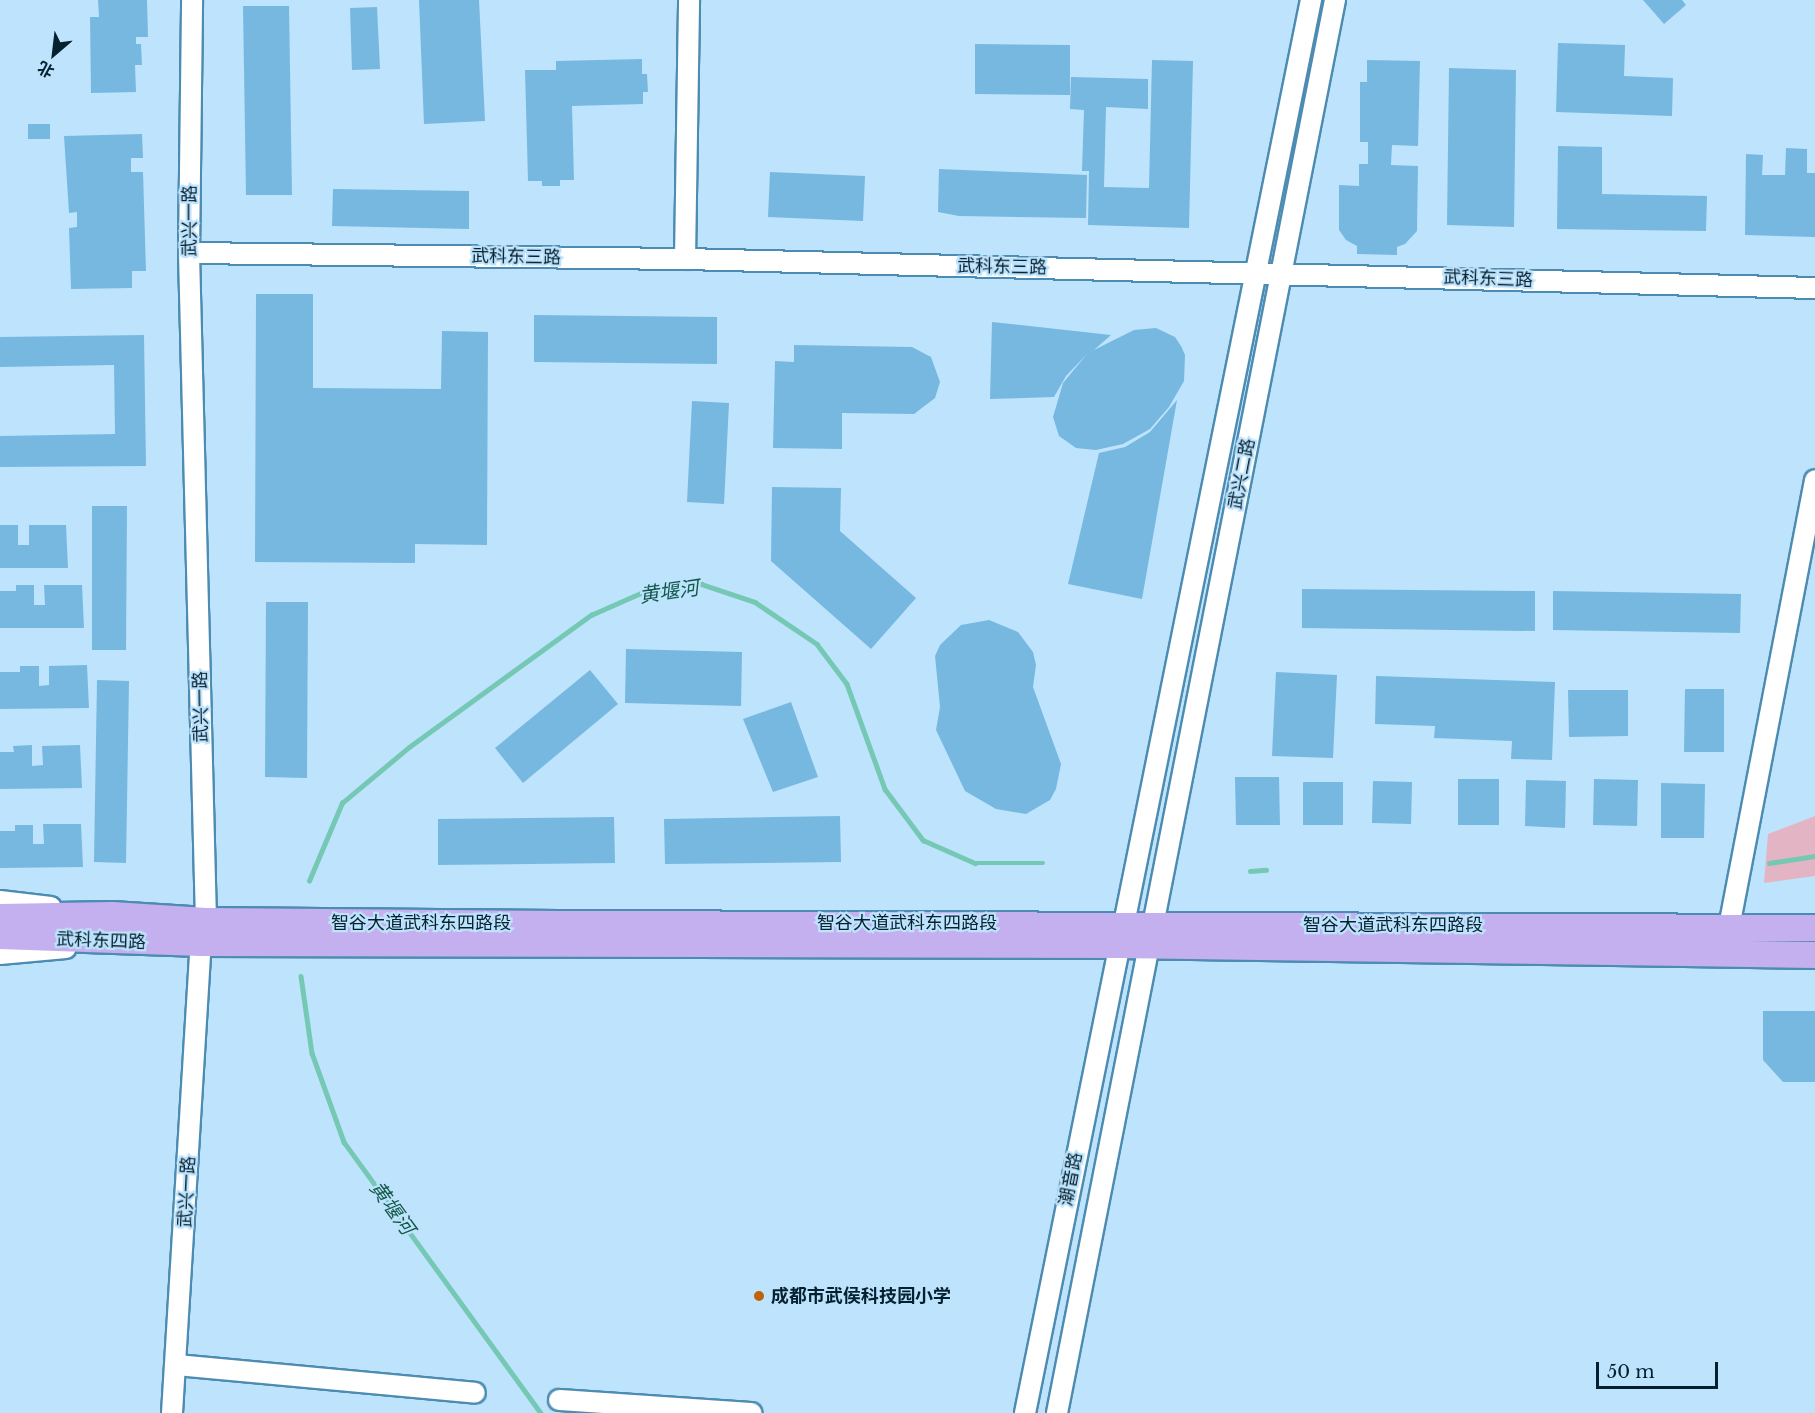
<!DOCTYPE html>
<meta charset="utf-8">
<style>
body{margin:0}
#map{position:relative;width:1815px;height:1413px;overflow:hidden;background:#bee3fc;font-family:"Libre Baskerville","Noto Sans SC",serif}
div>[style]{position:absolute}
.green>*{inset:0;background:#e3b4c4}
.stream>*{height:4.5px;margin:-2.25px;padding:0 2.25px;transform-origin:2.25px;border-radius:2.25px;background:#75c8b4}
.building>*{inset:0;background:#77b8e0}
.roads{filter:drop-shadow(2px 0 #4d8cb2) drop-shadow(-2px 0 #4d8cb2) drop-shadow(0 2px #4d8cb2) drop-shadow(0 -2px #4d8cb2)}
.minor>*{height:20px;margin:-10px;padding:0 10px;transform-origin:10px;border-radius:10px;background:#fff}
.major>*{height:26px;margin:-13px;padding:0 13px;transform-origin:13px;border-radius:13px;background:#c4b0ee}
.dots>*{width:16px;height:16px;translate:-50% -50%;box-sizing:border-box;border:3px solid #bee3fc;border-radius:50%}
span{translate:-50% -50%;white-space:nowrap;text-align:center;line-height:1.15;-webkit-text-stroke:4.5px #bee3fc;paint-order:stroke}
.street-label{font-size:18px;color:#05202f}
.poi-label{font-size:18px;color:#05202f;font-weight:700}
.left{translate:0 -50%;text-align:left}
.water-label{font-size:20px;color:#13594b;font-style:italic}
.north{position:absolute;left:24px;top:24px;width:60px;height:60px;-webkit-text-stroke:4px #bee3fc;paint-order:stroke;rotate:208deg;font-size:16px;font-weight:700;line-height:24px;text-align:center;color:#05202f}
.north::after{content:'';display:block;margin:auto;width:21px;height:27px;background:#05202f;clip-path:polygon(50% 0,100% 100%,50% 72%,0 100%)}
.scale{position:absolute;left:1596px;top:1362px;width:122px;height:27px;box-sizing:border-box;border:3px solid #05202f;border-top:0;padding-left:8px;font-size:18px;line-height:21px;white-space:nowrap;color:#05202f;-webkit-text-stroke:4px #bee3fc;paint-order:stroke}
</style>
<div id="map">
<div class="green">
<i style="clip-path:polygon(1815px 816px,1815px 876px,1764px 883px,1768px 834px)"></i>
</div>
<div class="stream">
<i style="left:1769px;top:863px;width:47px;rotate:-8.7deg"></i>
<i style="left:1250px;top:871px;width:16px;rotate:-4deg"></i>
<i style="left:309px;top:881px;width:85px;rotate:-67.1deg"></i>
<i style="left:342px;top:803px;width:87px;rotate:-39.9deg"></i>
<i style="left:409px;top:747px;width:225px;rotate:-36deg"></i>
<i style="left:591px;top:615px;width:57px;rotate:-23.9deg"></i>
<i style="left:643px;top:592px;width:59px;rotate:-7.9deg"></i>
<i style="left:701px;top:584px;width:57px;rotate:18.4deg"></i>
<i style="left:755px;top:602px;width:75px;rotate:34.1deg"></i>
<i style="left:817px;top:644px;width:50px;rotate:53.1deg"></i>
<i style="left:847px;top:684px;width:112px;rotate:70.1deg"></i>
<i style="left:885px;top:789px;width:64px;rotate:53.3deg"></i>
<i style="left:923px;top:840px;width:57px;rotate:23.9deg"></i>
<i style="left:975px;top:863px;width:68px"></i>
<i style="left:301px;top:976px;width:78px;rotate:81.9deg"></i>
<i style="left:312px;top:1053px;width:95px;rotate:70.2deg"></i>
<i style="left:344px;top:1142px;width:335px;rotate:54deg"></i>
</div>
<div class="building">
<i style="clip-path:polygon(98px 0,147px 0,148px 37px,136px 37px,136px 44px,141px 44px,142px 65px,135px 65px,136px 92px,91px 93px,90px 17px,99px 17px)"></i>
<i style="clip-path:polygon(419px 0,479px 0,485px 121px,424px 124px)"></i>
<i style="clip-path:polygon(1643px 0,1682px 0,1686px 5px,1664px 24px)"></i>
<i style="clip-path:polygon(243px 6px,289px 6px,292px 195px,246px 195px)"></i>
<i style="clip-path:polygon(377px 7px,380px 69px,352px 70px,350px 8px)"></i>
<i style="clip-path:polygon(1558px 43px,1625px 45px,1624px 76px,1673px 78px,1672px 116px,1556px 112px)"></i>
<i style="clip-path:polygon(975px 44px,1070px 45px,1070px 95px,975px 94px)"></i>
<i style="clip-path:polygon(642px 59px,642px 74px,647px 74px,648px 92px,643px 92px,643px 104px,572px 106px,574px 180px,560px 180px,560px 186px,542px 186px,542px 181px,528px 181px,525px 70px,556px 70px,556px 61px)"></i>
<i style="clip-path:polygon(1152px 60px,1193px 61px,1189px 228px,1088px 225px,1089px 171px,1082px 171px,1084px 110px,1070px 109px,1071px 77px,1148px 79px,1148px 109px,1106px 107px,1104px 187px,1149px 188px)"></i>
<i style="clip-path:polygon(1367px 60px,1420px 61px,1418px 146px,1392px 145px,1391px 165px,1418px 166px,1417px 231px,1405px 244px,1397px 247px,1397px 255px,1357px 254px,1357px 246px,1346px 240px,1339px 230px,1339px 185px,1359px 186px,1359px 164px,1368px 164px,1368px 142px,1360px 142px,1360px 82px,1367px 82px)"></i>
<i style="clip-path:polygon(1449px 68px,1516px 70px,1514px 227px,1447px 225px)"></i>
<i style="clip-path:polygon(28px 124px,50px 124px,50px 139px,28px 139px)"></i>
<i style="clip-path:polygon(142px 134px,143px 158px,131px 158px,131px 172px,143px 172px,146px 271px,132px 271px,132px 288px,71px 289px,69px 228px,77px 227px,77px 212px,69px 213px,64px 136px)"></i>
<i style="clip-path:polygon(1558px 146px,1602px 147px,1602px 194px,1707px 196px,1706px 231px,1557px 229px)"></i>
<i style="clip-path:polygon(1786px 148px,1807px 149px,1807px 173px,1815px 173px,1815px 237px,1745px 235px,1746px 154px,1763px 155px,1762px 175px,1785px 175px)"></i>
<i style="clip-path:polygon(939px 169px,1087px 175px,1086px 218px,959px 216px,938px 212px)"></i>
<i style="clip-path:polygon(770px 172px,865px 176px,863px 221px,768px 217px)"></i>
<i style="clip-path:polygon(333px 189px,469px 191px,469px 229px,332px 226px)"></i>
<i style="clip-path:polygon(256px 294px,313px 294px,313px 388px,441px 389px,442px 331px,488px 332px,487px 545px,415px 544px,415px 563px,255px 562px)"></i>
<i style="clip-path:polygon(534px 315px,717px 317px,717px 364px,534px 362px)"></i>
<i style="clip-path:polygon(992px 322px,1111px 335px,1094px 350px,1134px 330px,1156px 328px,1175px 337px,1181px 346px,1185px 355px,1184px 381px,1169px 407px,1150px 429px,1123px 444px,1096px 450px,1076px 448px,1059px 436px,1053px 417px,1063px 383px,1087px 354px,1066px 376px,1054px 397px,990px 399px)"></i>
<i style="clip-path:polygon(144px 335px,146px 466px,0 467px,0 436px,115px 434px,114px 365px,0 367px,0 337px)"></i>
<i style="clip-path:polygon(794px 345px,912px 347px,931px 357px,940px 382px,935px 398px,914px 414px,842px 413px,842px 449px,773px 448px,775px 361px,794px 362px)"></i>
<i style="clip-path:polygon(1177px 400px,1142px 599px,1068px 584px,1099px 453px,1125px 447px,1150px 432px)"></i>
<i style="clip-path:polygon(692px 401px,729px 403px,724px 504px,687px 502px)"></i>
<i style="clip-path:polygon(772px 487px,841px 488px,840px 531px,916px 598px,871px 649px,771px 561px)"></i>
<i style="clip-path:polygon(92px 506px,127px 506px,126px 650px,92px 650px)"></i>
<i style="clip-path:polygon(0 525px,18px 525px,18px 545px,29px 545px,29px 525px,66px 525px,68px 568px,0 568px)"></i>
<i style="clip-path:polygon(16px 585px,34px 585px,34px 605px,45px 605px,44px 585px,82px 585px,84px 628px,0 628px,0 591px,16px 591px)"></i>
<i style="clip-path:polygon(1302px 589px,1535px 591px,1535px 631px,1302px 628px)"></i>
<i style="clip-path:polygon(1553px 591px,1741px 594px,1740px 633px,1553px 630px)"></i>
<i style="clip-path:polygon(266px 602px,308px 602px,307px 778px,265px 777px)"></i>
<i style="clip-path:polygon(989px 620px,1018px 632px,1033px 652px,1036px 665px,1033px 687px,1061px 764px,1056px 789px,1050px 800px,1026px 814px,996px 809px,965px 791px,936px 730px,940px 707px,935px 656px,940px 645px,961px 625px)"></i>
<i style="clip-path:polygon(626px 649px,742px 652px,741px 706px,625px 703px)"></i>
<i style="clip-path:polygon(87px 665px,89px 708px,0 709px,0 672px,20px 672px,20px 666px,39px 666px,39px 686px,49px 685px,49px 666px)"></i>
<i style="clip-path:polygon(590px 670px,618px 704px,523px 783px,495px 748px)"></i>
<i style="clip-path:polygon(1276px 672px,1337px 675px,1333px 758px,1272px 756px)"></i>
<i style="clip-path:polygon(1376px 676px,1555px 682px,1552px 760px,1511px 759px,1512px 741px,1434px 738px,1435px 726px,1375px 724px)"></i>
<i style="clip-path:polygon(97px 680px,129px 681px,126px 863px,94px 862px)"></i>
<i style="clip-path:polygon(1685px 689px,1724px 689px,1724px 752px,1684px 752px)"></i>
<i style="clip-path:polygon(1568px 690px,1628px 690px,1628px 736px,1569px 737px)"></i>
<i style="clip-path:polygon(791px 702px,818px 777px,773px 792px,743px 719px)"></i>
<i style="clip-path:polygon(32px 745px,32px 766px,43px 765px,42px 746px,80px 745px,82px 788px,0 789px,0 752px,14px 752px,13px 746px)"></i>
<i style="clip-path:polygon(1235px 777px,1279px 777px,1280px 825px,1236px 825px)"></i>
<i style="clip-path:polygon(1458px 779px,1499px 779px,1499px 825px,1458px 825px)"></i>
<i style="clip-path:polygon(1594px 779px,1638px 780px,1637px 826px,1593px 825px)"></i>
<i style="clip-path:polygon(1526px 780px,1566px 781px,1565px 828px,1525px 826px)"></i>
<i style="clip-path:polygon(1373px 781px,1412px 782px,1411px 824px,1372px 823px)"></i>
<i style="clip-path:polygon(1303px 782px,1343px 782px,1343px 825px,1303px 825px)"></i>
<i style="clip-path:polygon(1661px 783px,1705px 784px,1704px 838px,1661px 838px)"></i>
<i style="clip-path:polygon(840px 816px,841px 862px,665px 864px,664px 819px)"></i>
<i style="clip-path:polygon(614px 817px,615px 863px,438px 865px,438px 819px)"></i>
<i style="clip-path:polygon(43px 824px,81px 824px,83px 867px,0 868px,0 831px,15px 831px,15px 825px,33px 825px,33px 844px,44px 844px)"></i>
<i style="clip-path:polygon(1763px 1011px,1815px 1011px,1815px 1082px,1783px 1082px,1763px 1060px)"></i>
</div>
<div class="roads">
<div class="minor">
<i style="left:189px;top:253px;width:496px;rotate:0.7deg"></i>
<i style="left:685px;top:259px;width:1130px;rotate:1.47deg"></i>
<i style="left:685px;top:259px;width:259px;rotate:-89.1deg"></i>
<i style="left:0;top:901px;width:51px;rotate:6.7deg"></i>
<i style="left:1729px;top:927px;width:455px;rotate:-79.1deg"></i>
<i style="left:0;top:954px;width:66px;rotate:-5.2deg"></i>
<i style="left:176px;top:1365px;width:300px;rotate:5.3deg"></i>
<i style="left:559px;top:1400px;width:193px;rotate:3.9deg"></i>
<i style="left:172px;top:1413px;width:471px;rotate:-86.5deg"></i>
<i style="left:201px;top:943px;width:23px;rotate:-77deg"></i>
<i style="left:206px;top:921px;width:668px;rotate:-91.46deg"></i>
<i style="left:189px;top:253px;width:253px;rotate:-89.3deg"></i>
<i style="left:1025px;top:1413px;width:1442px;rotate:-78.56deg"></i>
<i style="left:1057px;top:1413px;width:1440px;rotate:-78.87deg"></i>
</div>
<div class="major">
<i style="left:0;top:917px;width:112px;rotate:-1deg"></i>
<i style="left:112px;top:915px;width:94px;rotate:3.7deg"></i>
<i style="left:206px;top:921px;width:353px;rotate:0.5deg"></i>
<i style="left:559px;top:924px;width:1256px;rotate:0.18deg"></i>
<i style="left:0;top:936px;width:201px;rotate:2deg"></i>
<i style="left:201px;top:943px;width:917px;rotate:0.12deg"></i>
<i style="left:1118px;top:945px;width:697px;rotate:0.82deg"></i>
</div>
</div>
<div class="dots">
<i style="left:759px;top:1296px;background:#bd6302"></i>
</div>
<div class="street-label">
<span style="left:190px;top:221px;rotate:-90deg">武兴一路</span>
<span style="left:516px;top:257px;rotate:1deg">武科东三路</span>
<span style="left:1002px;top:267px;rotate:1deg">武科东三路</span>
<span style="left:1488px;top:279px;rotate:2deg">武科东三路</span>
<span style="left:1242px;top:474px;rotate:-79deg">武兴二路</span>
<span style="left:201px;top:707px;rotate:-91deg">武兴一路</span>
<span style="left:421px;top:923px">智谷大道武科东四路段</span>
<span style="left:907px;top:923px">智谷大道武科东四路段</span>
<span style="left:1393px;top:925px">智谷大道武科东四路段</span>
<span style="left:101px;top:941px;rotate:2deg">武科东四路</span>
<span style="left:1071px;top:1179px;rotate:-79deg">潮音路</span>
<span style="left:187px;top:1192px;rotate:-87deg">武兴一路</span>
</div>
<div class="poi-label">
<span class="left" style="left:771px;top:1296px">成都市武侯科技园小学</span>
</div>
<div class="water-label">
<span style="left:669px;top:592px;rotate:-8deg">黄堰河</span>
<span style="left:392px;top:1208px;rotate:54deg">黄堰河</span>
</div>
<div class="north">北</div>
<div class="scale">50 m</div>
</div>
